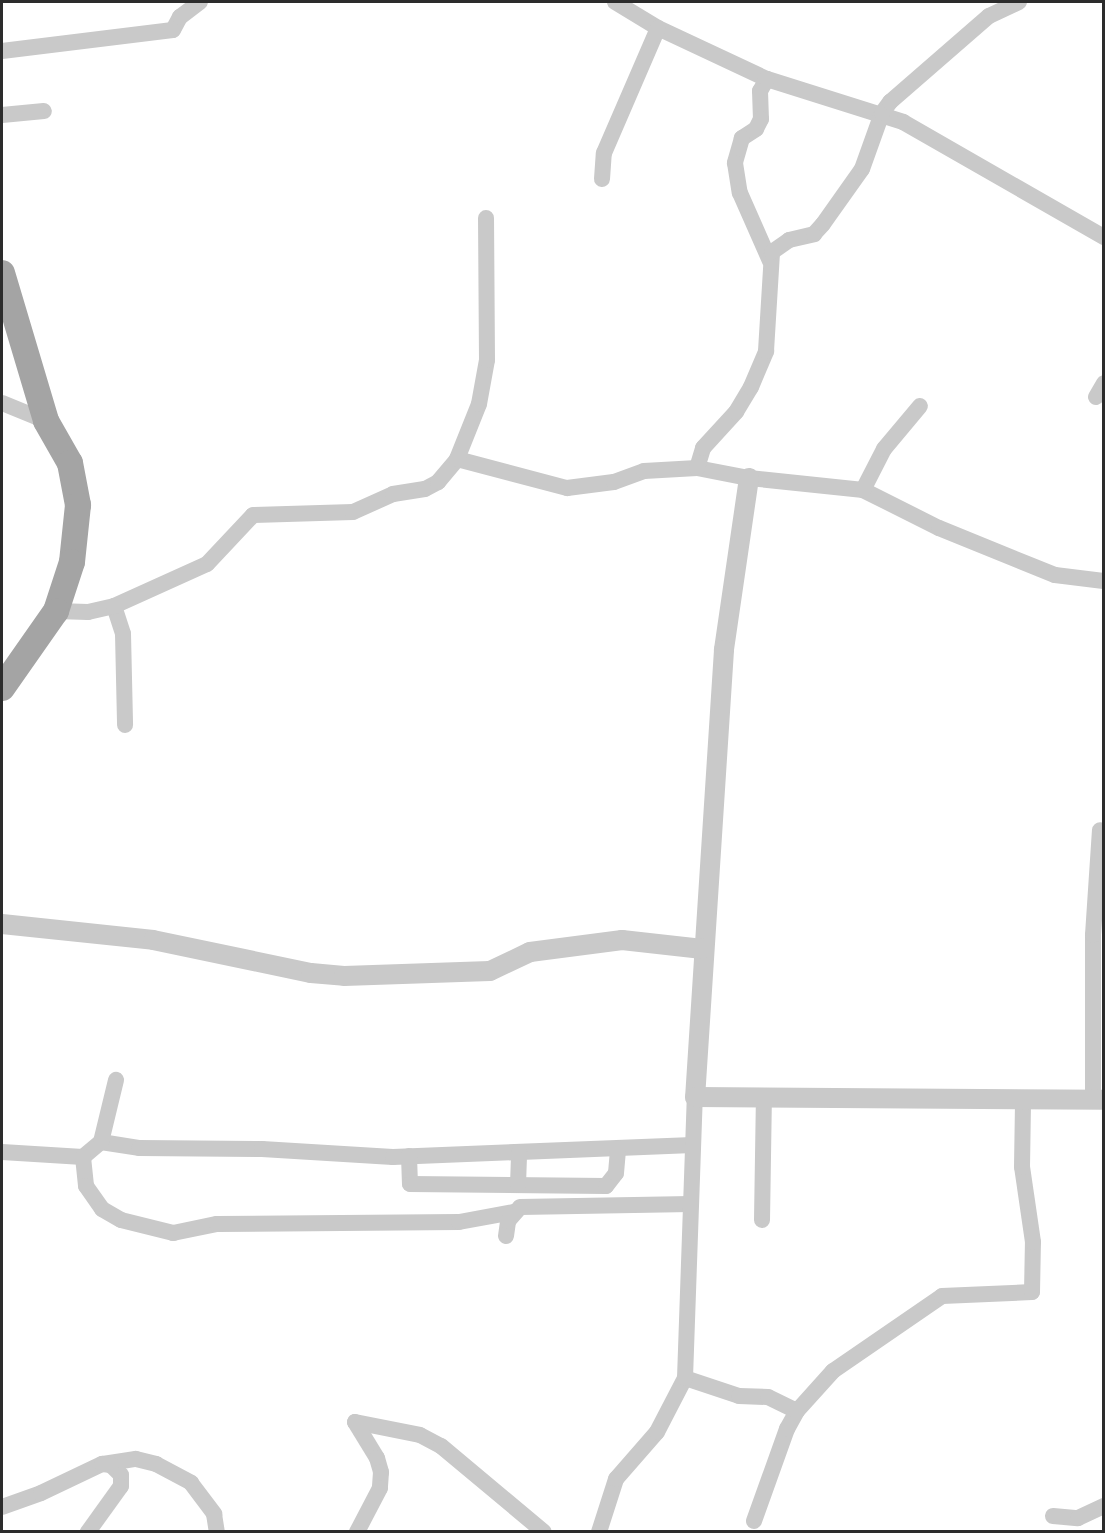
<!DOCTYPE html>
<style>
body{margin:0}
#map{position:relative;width:1105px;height:1533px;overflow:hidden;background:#fff;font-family:Montserrat,sans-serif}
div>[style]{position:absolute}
.minor>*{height:16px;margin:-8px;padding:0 8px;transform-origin:8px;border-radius:8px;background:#c9c9c9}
.tertiary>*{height:20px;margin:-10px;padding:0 10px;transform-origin:10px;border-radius:10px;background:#c9c9c9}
.primary>*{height:26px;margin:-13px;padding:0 13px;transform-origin:13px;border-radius:13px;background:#a4a4a4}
span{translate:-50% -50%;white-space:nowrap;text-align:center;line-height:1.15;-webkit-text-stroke:6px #fff;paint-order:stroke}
.frame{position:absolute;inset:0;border:3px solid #2c2c2c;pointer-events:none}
</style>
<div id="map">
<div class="minor">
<i style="left:615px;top:2px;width:50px;rotate:31.2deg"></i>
<i style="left:658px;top:28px;width:120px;rotate:25.1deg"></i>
<i style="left:767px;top:79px;width:143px;rotate:17.5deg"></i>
<i style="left:903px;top:122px;width:232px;rotate:29.8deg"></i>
<i style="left:2px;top:51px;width:172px;rotate:-7deg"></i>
<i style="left:173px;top:30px;width:15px;rotate:-62deg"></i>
<i style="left:180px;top:17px;width:25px;rotate:-37deg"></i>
<i style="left:767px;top:79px;width:14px;rotate:120deg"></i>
<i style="left:760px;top:91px;width:28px;rotate:88deg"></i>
<i style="left:761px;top:119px;width:11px;rotate:117deg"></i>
<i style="left:756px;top:129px;width:17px;rotate:147deg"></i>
<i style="left:742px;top:138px;width:26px;rotate:106deg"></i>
<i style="left:735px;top:163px;width:30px;rotate:81deg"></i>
<i style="left:740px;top:193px;width:74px;rotate:66.2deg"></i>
<i style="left:2px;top:115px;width:42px;rotate:-5.4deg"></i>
<i style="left:602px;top:179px;width:26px;rotate:-86deg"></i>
<i style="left:604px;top:153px;width:136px;rotate:-66.6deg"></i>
<i style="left:1096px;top:397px;width:16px;rotate:-60deg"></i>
<i style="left:2px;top:403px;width:48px;rotate:22.2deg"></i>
<i style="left:457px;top:459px;width:114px;rotate:14.8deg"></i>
<i style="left:567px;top:488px;width:47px;rotate:-7.3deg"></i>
<i style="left:614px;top:482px;width:32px;rotate:-20deg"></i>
<i style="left:644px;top:471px;width:53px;rotate:-3.2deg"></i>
<i style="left:697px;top:468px;width:53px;rotate:10.9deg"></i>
<i style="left:749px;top:478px;width:115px;rotate:6deg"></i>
<i style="left:863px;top:490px;width:85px;rotate:26.6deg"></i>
<i style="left:939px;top:528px;width:125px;rotate:22.1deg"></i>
<i style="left:1055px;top:575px;width:49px;rotate:7deg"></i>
<i style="left:697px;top:468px;width:21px;rotate:-73deg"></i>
<i style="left:703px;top:448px;width:49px;rotate:-47.5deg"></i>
<i style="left:736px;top:412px;width:29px;rotate:-59deg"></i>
<i style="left:751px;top:387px;width:39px;rotate:-67deg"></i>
<i style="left:766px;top:351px;width:99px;rotate:-86.5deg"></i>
<i style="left:772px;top:252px;width:21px;rotate:-35deg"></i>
<i style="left:789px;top:240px;width:26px;rotate:-13deg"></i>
<i style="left:814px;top:234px;width:13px;rotate:-48deg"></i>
<i style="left:823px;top:224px;width:67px;rotate:-54.7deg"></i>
<i style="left:862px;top:169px;width:59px;rotate:-70.3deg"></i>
<i style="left:882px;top:113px;width:14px;rotate:-54deg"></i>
<i style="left:890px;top:102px;width:131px;rotate:-41deg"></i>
<i style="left:989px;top:16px;width:33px;rotate:-25deg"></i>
<i style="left:863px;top:490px;width:46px;rotate:-62.9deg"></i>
<i style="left:884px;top:449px;width:56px;rotate:-50.1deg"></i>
<i style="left:114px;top:606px;width:29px;rotate:72deg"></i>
<i style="left:123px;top:634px;width:91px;rotate:88.7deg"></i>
<i style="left:56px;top:611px;width:32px;rotate:2deg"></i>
<i style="left:88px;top:612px;width:27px;rotate:-13deg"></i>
<i style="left:114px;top:606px;width:102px;rotate:-24.3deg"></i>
<i style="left:207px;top:564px;width:67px;rotate:-46.8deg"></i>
<i style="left:253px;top:515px;width:100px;rotate:-1.7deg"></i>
<i style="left:353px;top:512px;width:44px;rotate:-24.2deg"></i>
<i style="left:393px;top:494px;width:32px;rotate:-9deg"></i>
<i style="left:425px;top:489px;width:15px;rotate:-28deg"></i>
<i style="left:438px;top:482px;width:30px;rotate:-50deg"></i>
<i style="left:457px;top:459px;width:59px;rotate:-68.2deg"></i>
<i style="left:479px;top:404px;width:45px;rotate:-79.7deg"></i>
<i style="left:487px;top:360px;width:142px;rotate:-90.4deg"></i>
<i style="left:1093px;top:1100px;width:165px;rotate:-90deg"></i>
<i style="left:1093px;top:935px;width:105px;rotate:-86.2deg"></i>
<i style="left:101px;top:1142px;width:38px;rotate:9deg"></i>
<i style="left:139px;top:1148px;width:123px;rotate:0.5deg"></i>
<i style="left:262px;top:1149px;width:131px;rotate:3.5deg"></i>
<i style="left:393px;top:1157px;width:300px;rotate:-2.3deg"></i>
<i style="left:2px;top:1152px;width:81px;rotate:3.5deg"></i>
<i style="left:83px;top:1157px;width:23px;rotate:-40deg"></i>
<i style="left:101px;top:1142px;width:64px;rotate:-76.4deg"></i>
<i style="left:409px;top:1156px;width:28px;rotate:88deg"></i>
<i style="left:410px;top:1184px;width:196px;rotate:0.6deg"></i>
<i style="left:606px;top:1186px;width:16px;rotate:-52deg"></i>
<i style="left:616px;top:1173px;width:25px;rotate:-85deg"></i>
<i style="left:83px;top:1157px;width:29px;rotate:84deg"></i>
<i style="left:86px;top:1186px;width:28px;rotate:55deg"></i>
<i style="left:102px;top:1209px;width:22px;rotate:30deg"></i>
<i style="left:121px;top:1220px;width:54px;rotate:14deg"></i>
<i style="left:173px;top:1233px;width:45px;rotate:-11.6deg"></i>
<i style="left:217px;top:1224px;width:242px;rotate:-0.5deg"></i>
<i style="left:459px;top:1222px;width:56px;rotate:-10.3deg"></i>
<i style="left:518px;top:1185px;width:33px;rotate:-88deg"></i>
<i style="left:762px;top:1220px;width:123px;rotate:-89.1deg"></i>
<i style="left:506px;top:1236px;width:15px;rotate:-82deg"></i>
<i style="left:508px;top:1221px;width:18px;rotate:-49deg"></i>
<i style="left:520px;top:1207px;width:171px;rotate:-1deg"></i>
<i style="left:685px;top:1378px;width:57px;rotate:18.4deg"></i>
<i style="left:739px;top:1396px;width:29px;rotate:2deg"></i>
<i style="left:768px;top:1397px;width:32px;rotate:26deg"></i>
<i style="left:355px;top:1422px;width:66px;rotate:11.3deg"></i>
<i style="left:420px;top:1435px;width:24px;rotate:28deg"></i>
<i style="left:441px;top:1446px;width:134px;rotate:39.9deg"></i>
<i style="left:355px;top:1422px;width:42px;rotate:58.6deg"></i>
<i style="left:377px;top:1458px;width:15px;rotate:74deg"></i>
<i style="left:381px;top:1472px;width:16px;rotate:94deg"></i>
<i style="left:380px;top:1488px;width:50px;rotate:117.6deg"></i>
<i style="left:103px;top:1464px;width:33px;rotate:-9deg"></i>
<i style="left:136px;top:1459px;width:21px;rotate:14deg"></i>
<i style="left:156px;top:1464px;width:40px;rotate:28deg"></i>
<i style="left:191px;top:1483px;width:39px;rotate:53deg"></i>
<i style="left:214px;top:1514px;width:18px;rotate:81deg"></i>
<i style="left:2px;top:1507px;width:41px;rotate:-19.7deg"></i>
<i style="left:41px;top:1493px;width:68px;rotate:-25.4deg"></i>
<i style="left:102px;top:1464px;width:9px;rotate:6deg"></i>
<i style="left:111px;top:1465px;width:14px;rotate:45deg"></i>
<i style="left:121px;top:1475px;width:11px;rotate:90deg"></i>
<i style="left:121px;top:1486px;width:57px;rotate:125.7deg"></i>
<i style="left:1053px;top:1516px;width:25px;rotate:5deg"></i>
<i style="left:1078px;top:1518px;width:29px;rotate:-25deg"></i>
<i style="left:754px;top:1521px;width:98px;rotate:-70.3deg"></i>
<i style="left:787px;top:1429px;width:21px;rotate:-61deg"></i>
<i style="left:797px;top:1411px;width:54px;rotate:-48deg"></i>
<i style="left:833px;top:1371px;width:132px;rotate:-34.5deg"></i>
<i style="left:942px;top:1296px;width:90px;rotate:-2.5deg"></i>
<i style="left:1032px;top:1292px;width:50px;rotate:-88.9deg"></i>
<i style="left:1033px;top:1242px;width:76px;rotate:-98.3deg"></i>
<i style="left:1022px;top:1167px;width:67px;rotate:-89.1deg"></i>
<i style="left:599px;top:1532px;width:56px;rotate:-72.2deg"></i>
<i style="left:616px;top:1479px;width:62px;rotate:-48.9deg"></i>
<i style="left:657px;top:1432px;width:61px;rotate:-62.6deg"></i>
<i style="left:685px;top:1378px;width:281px;rotate:-88deg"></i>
</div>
<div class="tertiary">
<i style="left:749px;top:478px;width:174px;rotate:98.3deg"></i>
<i style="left:724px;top:650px;width:448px;rotate:93.7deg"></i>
<i style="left:695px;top:1097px;width:409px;rotate:0.4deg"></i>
<i style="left:2px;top:924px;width:152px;rotate:6deg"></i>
<i style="left:153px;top:940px;width:161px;rotate:11.8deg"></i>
<i style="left:311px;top:973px;width:33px;rotate:5deg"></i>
<i style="left:344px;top:976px;width:146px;rotate:-2deg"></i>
<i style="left:490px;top:971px;width:44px;rotate:-25.4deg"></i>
<i style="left:530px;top:952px;width:93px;rotate:-7.4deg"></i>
<i style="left:622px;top:940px;width:81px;rotate:6.4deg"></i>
</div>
<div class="primary">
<i style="left:2px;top:273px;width:154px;rotate:73.4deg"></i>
<i style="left:46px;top:421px;width:48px;rotate:60.3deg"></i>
<i style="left:70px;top:463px;width:43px;rotate:79.2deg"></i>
<i style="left:78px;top:505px;width:57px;rotate:96deg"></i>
<i style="left:72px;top:562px;width:52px;rotate:108.1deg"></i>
<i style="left:56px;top:611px;width:94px;rotate:125deg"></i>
</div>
<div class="frame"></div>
</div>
